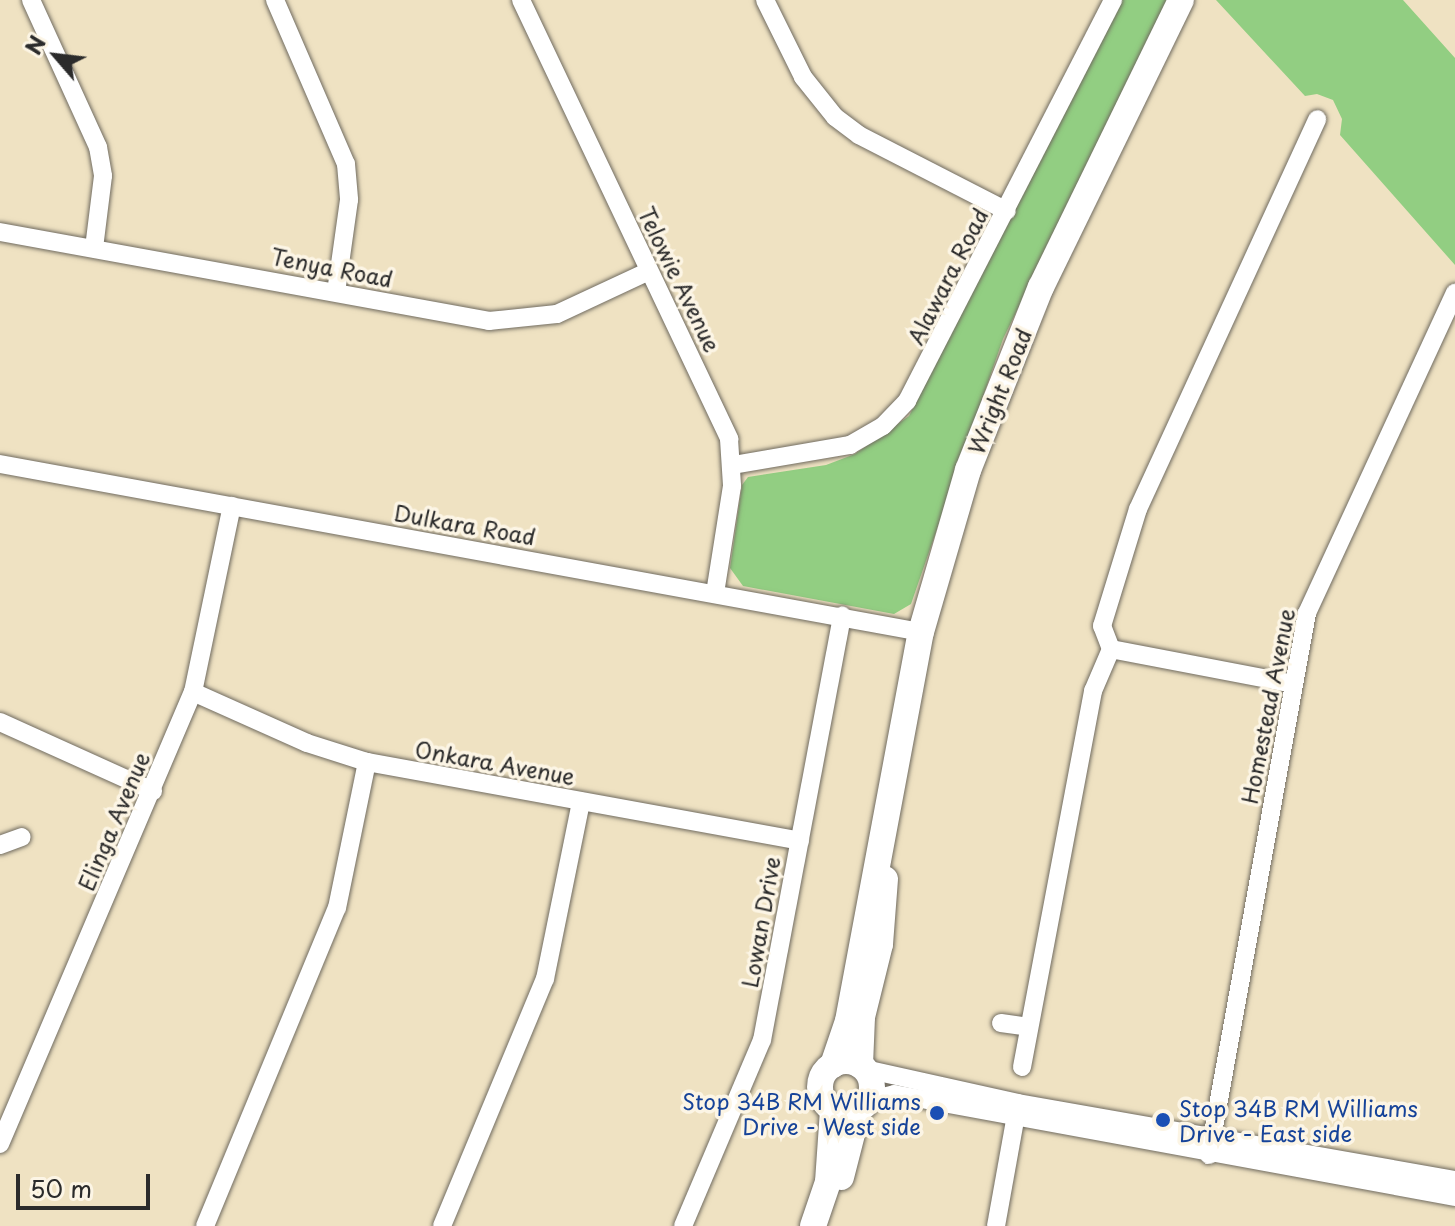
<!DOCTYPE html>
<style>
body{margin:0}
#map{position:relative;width:1455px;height:1226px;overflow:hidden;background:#efe2c2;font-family:"Playpen Sans",sans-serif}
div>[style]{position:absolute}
.green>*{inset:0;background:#92ce82}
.roads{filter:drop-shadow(0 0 2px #706b60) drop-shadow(0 0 2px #706b60)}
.street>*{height:18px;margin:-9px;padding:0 9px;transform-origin:9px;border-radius:9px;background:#fff}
.secondary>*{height:26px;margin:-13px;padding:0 13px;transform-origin:13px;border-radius:13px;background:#fff}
.secondary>.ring{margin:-13px;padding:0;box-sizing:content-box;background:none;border:26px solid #fff;border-radius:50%}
.dots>*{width:22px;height:22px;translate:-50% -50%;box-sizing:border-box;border:4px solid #fcf5e5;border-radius:50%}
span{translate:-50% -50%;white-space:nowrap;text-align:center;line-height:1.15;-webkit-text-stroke:7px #fcf5e5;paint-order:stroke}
.street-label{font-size:22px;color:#2b2b2b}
.transit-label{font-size:22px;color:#164399}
.right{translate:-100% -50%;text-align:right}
.left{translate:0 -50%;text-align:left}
.north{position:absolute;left:16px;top:16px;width:80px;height:80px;-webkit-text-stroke:6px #fcf5e5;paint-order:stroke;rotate:298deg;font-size:22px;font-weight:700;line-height:32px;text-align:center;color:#2b2b2b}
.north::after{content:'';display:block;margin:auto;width:28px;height:36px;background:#2b2b2b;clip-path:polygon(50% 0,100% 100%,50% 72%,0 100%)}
.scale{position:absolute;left:16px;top:1174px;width:134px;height:36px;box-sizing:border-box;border:4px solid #2b2b2b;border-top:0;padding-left:10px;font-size:24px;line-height:28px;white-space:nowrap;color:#2b2b2b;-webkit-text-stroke:6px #fcf5e5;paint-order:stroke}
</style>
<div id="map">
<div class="green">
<i style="clip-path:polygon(1119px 0,1169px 0,1003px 339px,911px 604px,894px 614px,743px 586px,730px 568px,742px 485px,748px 477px,826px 465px,855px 454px,909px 416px)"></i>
<i style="clip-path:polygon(1216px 0,1403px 0,1455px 58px,1455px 265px,1340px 135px,1342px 119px,1333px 100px,1317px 94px,1305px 96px)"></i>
</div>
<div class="roads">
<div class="street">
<i style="left:31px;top:0;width:162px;rotate:65.5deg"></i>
<i style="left:98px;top:147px;width:29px;rotate:80deg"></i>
<i style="left:103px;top:176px;width:73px;rotate:97.1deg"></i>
<i style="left:275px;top:0;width:179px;rotate:66.6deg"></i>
<i style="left:346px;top:164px;width:36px;rotate:85deg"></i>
<i style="left:349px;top:200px;width:93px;rotate:98deg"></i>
<i style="left:521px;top:0;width:486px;rotate:64.6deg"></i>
<i style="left:729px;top:439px;width:47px;rotate:86.3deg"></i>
<i style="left:732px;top:486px;width:108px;rotate:99deg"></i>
<i style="left:765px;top:0;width:86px;rotate:63.7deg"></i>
<i style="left:803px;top:77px;width:51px;rotate:51.3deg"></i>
<i style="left:835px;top:117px;width:30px;rotate:37deg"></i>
<i style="left:859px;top:135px;width:166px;rotate:27.2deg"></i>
<i style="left:0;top:232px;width:497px;rotate:10.3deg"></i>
<i style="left:489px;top:321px;width:68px;rotate:-5.9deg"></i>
<i style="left:557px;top:314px;width:99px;rotate:-25deg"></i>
<i style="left:0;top:464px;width:936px;rotate:10.34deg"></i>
<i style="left:733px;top:465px;width:119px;rotate:-9.7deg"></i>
<i style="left:850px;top:445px;width:38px;rotate:-30deg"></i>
<i style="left:883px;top:426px;width:35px;rotate:-46deg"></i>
<i style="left:907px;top:401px;width:451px;rotate:-62.8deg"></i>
<i style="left:1111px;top:649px;width:186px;rotate:10.8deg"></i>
<i style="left:193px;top:692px;width:125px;rotate:24.1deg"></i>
<i style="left:307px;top:743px;width:63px;rotate:17.6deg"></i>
<i style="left:367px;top:762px;width:440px;rotate:10.3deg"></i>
<i style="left:0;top:722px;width:168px;rotate:24.3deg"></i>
<i style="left:0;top:845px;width:23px;rotate:-20deg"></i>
<i style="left:1001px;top:1023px;width:28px;rotate:8deg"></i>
<i style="left:1022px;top:1067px;width:383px;rotate:-79.3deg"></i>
<i style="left:1093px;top:691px;width:46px;rotate:-66.8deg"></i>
<i style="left:1111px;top:649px;width:25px;rotate:-111deg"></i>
<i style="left:1102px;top:626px;width:122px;rotate:-72.9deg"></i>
<i style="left:1138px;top:509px;width:429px;rotate:-65.3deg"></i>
<i style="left:865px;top:1069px;width:157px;rotate:12.5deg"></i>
<i style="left:1018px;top:1103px;width:444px;rotate:10deg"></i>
<i style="left:869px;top:1100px;width:26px;rotate:-13deg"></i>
<i style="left:894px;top:1094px;width:570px;rotate:10.4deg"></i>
<i style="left:0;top:1144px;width:491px;rotate:-66.9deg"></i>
<i style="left:193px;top:692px;width:190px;rotate:-78.2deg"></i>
<i style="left:1209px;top:1155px;width:551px;rotate:-79.75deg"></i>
<i style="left:1307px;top:613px;width:353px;rotate:-65.2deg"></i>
<i style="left:205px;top:1226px;width:344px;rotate:-67.5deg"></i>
<i style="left:337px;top:908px;width:149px;rotate:-78.4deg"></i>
<i style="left:442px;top:1226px;width:268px;rotate:-67.4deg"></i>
<i style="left:545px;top:979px;width:181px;rotate:-78.5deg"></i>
<i style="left:683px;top:1226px;width:202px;rotate:-67deg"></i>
<i style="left:762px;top:1040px;width:432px;rotate:-79.3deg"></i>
<i style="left:996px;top:1226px;width:119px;rotate:-79.8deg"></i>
</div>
<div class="secondary">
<i class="ring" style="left:820px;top:1061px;width:26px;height:26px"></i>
<i style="left:833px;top:1065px;width:46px;rotate:-71.2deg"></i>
<i style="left:848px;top:1021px;width:396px;rotate:-79.4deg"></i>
<i style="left:921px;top:632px;width:169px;rotate:-73.8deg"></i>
<i style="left:968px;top:470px;width:197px;rotate:-68.3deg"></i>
<i style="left:1041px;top:287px;width:319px;rotate:-64deg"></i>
<i style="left:860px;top:1065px;width:48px;rotate:-87.6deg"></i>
<i style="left:862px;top:1017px;width:75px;rotate:-76.1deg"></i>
<i style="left:880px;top:944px;width:65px;rotate:-85.6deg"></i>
<i style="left:841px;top:1177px;width:68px;rotate:-75.6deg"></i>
<i style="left:813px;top:1226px;width:46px;rotate:-71.2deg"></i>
<i style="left:828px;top:1182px;width:72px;rotate:-86deg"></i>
</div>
</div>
<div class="dots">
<i style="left:937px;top:1113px;background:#1a4fb4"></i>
<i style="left:1163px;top:1120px;background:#1a4fb4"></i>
</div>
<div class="street-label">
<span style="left:332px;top:267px;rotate:11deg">Tenya Road</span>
<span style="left:947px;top:276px;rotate:-63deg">Alawara Road</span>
<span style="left:680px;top:279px;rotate:64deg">Telowie Avenue</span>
<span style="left:999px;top:391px;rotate:-68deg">Wright Road</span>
<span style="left:465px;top:524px;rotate:10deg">Dulkara Road</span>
<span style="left:1267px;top:706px;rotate:-79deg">Homestead Avenue</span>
<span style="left:495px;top:762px;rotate:10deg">Onkara Avenue</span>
<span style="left:113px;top:821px;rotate:-67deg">Elinga Avenue</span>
<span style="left:760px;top:922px;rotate:-80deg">Lowan Drive</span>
</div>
<div class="transit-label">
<span class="right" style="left:921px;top:1113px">Stop 34B RM Williams<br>Drive - West side</span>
<span class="left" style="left:1179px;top:1120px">Stop 34B RM Williams<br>Drive - East side</span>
</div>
<div class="north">N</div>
<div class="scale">50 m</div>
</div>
